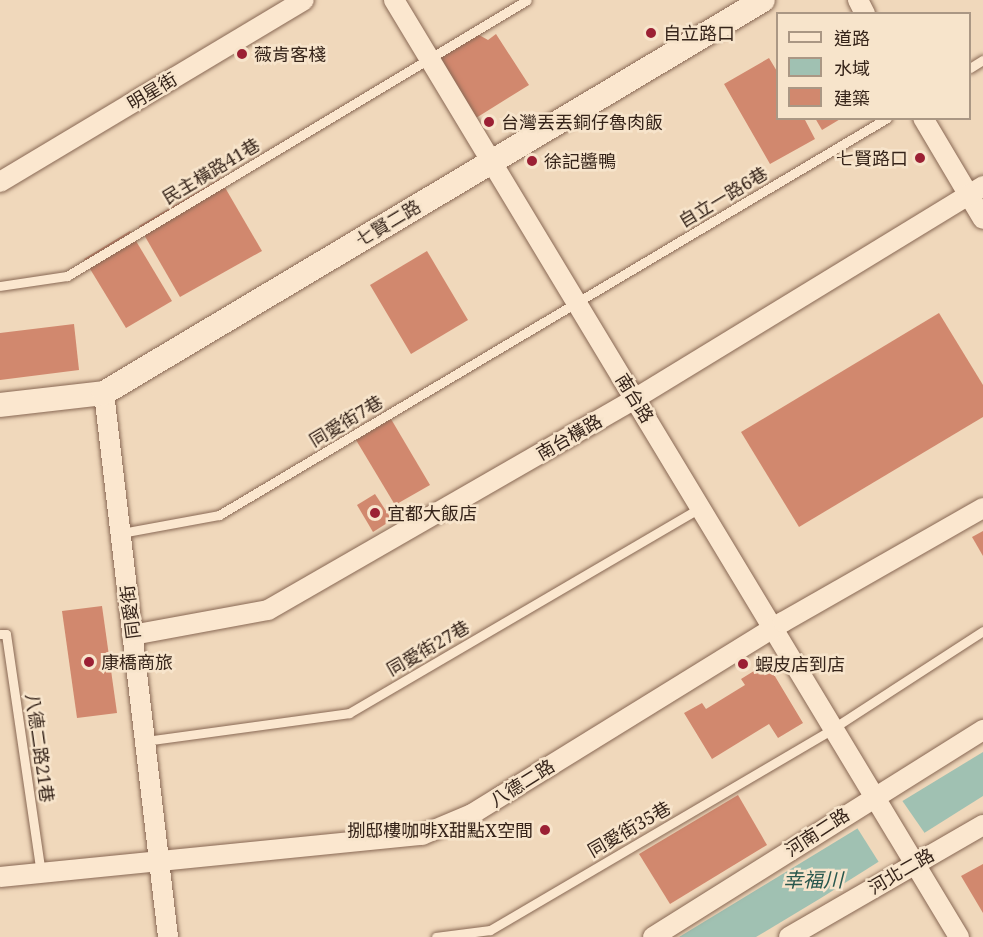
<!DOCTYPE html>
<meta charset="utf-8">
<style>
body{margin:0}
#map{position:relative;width:983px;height:937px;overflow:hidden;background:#f0d8bb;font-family:"Noto Serif","Noto Sans TC",serif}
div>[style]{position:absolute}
.water>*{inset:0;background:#a0c1b2}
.pier>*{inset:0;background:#f0d8bb}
.building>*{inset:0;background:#d1886e}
.roads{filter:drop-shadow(0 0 2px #886854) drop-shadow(0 0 2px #886854)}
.service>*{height:9px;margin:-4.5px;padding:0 4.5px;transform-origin:4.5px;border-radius:4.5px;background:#fbe7cf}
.minor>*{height:20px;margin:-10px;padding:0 10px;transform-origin:10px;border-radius:10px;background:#fbe7cf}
.tertiary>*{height:24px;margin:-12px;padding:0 12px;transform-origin:12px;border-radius:12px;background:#fbe7cf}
.dots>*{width:16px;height:16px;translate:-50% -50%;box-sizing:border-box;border:3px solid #f7e4cb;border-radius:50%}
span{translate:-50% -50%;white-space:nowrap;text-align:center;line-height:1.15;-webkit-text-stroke:5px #f7e4cb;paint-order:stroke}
.poi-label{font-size:18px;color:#36241a}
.left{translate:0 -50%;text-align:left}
.right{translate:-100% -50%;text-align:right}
.street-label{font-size:18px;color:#36241a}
.water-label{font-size:20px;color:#28574d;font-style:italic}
.legend{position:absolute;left:776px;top:12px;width:195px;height:108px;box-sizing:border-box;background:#f7e4cb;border:2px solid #aa9784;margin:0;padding:8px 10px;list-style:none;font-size:18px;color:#36241a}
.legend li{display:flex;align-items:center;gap:12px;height:30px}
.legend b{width:30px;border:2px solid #aa9784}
</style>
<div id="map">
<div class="water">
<i style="clip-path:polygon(983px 752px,983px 796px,821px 898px,756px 937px,679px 937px)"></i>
</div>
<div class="pier">
<i style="clip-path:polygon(901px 799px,926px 835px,880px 864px,856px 826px)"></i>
</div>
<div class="building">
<i style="clip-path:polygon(472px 31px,488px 40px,496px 34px,529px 85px,476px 118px,436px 54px)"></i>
<i style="clip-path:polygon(769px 58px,778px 73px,778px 118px,804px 118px,815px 139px,770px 164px,724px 84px)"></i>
<i style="clip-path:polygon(815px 118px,842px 118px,822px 130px)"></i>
<i style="clip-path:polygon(220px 179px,262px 251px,180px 297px,139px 226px)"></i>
<i style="clip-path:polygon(130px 231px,172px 301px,126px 328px,84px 259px)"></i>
<i style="clip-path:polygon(427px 251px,468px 320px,411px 354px,370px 285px)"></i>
<i style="clip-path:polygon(939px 313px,983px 385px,983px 417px,799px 527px,741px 432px)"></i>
<i style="clip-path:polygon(74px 324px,79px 370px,0 380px,0 333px)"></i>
<i style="clip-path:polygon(391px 419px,430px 485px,395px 505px,356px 440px)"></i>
<i style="clip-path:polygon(375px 494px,392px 520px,373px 532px,357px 505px)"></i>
<i style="clip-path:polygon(983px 531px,983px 556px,972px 537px)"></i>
<i style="clip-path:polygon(102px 606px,117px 713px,77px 718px,62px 611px)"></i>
<i style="clip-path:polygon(767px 663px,803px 723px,778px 738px,769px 724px,712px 759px,684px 713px,702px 703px,706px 709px,745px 685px,741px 679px)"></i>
<i style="clip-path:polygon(738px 795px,767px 845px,670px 904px,639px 854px)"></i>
<i style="clip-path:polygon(983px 864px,983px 913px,961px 876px)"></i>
</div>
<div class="roads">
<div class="service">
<i style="left:970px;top:68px;width:15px;rotate:-32deg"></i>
<i style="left:0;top:286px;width:68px;rotate:-8.5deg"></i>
<i style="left:67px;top:276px;width:536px;rotate:-30.96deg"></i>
<i style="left:121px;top:533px;width:100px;rotate:-10.4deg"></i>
<i style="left:219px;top:515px;width:777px;rotate:-30.72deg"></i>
<i style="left:0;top:634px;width:6px"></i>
<i style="left:6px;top:634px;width:242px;rotate:81.7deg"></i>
<i style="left:145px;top:741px;width:206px;rotate:-7.8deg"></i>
<i style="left:349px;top:713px;width:406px;rotate:-30.3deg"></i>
<i style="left:436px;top:937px;width:54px;rotate:-7.4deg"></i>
<i style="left:490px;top:930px;width:397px;rotate:-30.4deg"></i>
<i style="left:832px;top:729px;width:180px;rotate:-33deg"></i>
</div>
<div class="minor">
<i style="left:394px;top:0;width:1094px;rotate:58.91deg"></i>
<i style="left:858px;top:0;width:16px;rotate:63deg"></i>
<i style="left:923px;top:118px;width:117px;rotate:59.3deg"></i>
<i style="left:0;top:182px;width:354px;rotate:-30.9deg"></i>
<i style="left:104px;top:393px;width:548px;rotate:83.29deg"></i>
<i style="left:132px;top:635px;width:138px;rotate:-10.4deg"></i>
<i style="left:268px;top:610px;width:425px;rotate:-29.9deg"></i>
<i style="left:636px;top:398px;width:407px;rotate:-31.4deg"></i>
<i style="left:0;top:877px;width:424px;rotate:-5.7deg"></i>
<i style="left:422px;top:835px;width:54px;rotate:-22.8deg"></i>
<i style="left:472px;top:814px;width:365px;rotate:-31.7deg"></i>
<i style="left:783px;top:622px;width:230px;rotate:-29.7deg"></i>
<i style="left:653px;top:937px;width:390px;rotate:-32.1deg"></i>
<i style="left:789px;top:937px;width:224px;rotate:-30deg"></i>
</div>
<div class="tertiary">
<i style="left:0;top:405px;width:105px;rotate:-6.6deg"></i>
<i style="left:104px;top:393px;width:767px;rotate:-30.81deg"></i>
</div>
</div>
<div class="dots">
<i style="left:651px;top:33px;background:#9b2034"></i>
<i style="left:242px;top:54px;background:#9b2034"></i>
<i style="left:489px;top:122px;background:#9b2034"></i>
<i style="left:920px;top:158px;background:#9b2034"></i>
<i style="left:532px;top:161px;background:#9b2034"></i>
<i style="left:375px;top:513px;background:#9b2034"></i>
<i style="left:89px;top:662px;background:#9b2034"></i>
<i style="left:743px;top:664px;background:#9b2034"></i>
<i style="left:545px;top:830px;background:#9b2034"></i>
</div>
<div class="poi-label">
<span class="left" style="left:663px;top:33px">自立路口</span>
<span class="left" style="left:254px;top:54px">薇肯客棧</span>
<span class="left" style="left:501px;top:122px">台灣丟丟銅仔魯肉飯</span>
<span class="right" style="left:908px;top:158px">七賢路口</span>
<span class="left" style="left:544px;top:161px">徐記醬鴨</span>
<span class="left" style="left:387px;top:513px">宜都大飯店</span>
<span class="left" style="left:101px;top:662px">康橋商旅</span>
<span class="left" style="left:755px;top:664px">蝦皮店到店</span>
<span class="right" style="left:533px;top:830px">捌邸樓咖啡X甜點X空間</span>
</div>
<div class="street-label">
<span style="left:152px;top:91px;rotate:-31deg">明星街</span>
<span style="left:211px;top:171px;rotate:-31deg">民主橫路41巷</span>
<span style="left:723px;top:197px;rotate:-31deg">自立一路6巷</span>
<span style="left:388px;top:223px;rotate:-31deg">七賢二路</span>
<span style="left:635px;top:398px;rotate:58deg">南台路</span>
<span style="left:346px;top:421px;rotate:-31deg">同愛街7巷</span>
<span style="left:569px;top:437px;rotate:-30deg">南台橫路</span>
<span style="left:130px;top:612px;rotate:-97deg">同愛街</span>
<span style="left:428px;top:648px;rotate:-30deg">同愛街27巷</span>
<span style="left:40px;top:748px;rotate:82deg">八德二路21巷</span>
<span style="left:522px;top:783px;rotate:-32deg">八德二路</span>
<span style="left:629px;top:829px;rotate:-30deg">同愛街35巷</span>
<span style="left:817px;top:832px;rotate:-33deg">河南二路</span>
<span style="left:901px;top:871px;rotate:-30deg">河北二路</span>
</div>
<div class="water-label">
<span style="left:813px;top:879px">幸福川</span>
</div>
<ul class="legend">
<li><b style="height:8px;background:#fbe7cf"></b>道路</li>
<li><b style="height:16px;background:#a0c1b2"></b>水域</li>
<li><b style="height:16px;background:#d1886e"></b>建築</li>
</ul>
</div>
